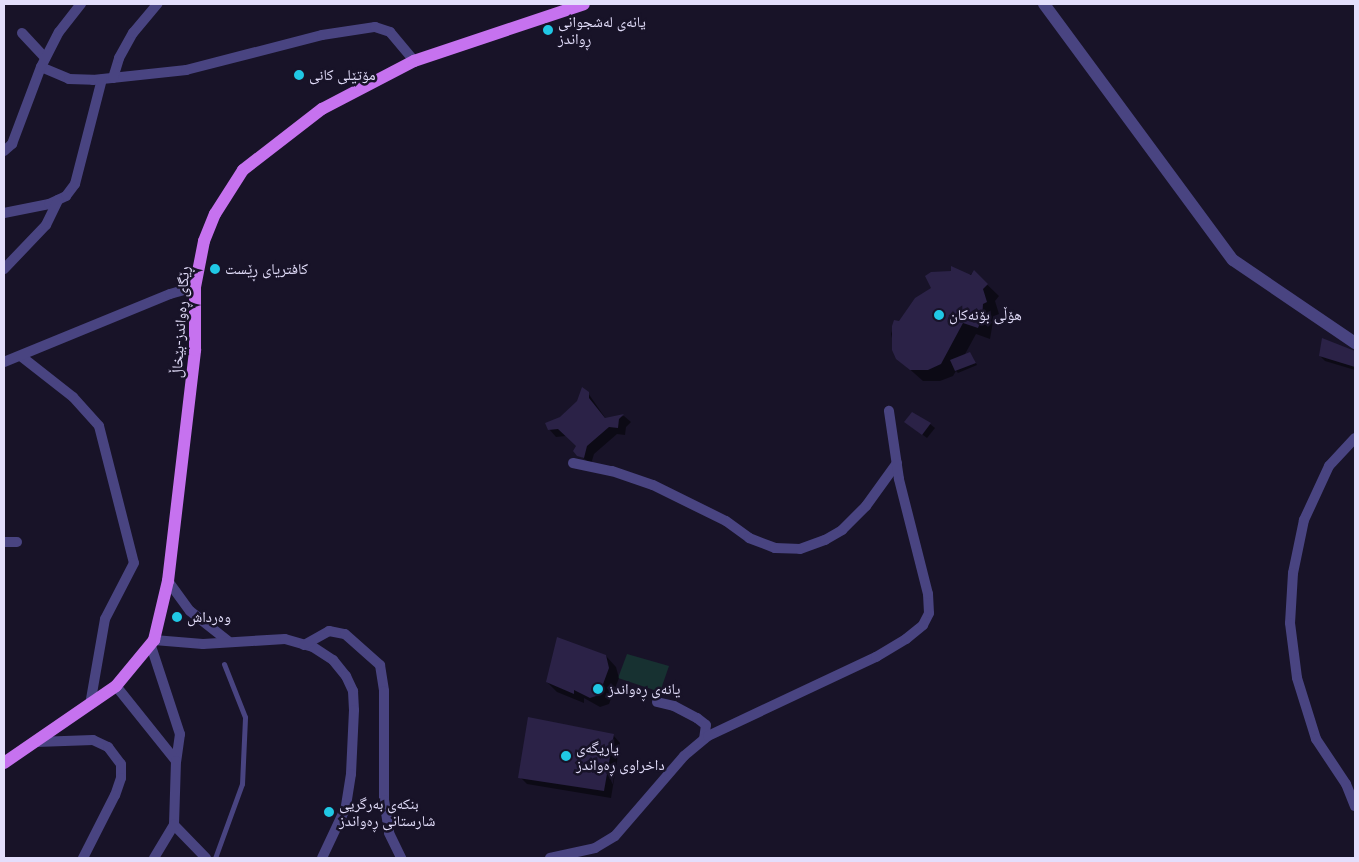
<!DOCTYPE html>
<meta charset="utf-8">
<style>
body{margin:0}
#map{position:relative;width:1359px;height:862px;overflow:hidden;background:#181328;font-family:Lato,"Noto Naskh Arabic",sans-serif}
div>[style]{position:absolute}
.green>*{inset:0;background:#173131}
.shadow>*{inset:0;background:#0007}
.building>*{inset:0;background:#2b2247}
.service>*{height:5px;margin:-2.5px;padding:0 2.5px;transform-origin:2.5px;border-radius:2.5px;background:#494481}
.minor>*{height:10px;margin:-5px;padding:0 5px;transform-origin:5px;border-radius:5px;background:#494481}
.tertiary>*{height:12px;margin:-6px;padding:0 6px;transform-origin:6px;border-radius:6px;background:#494481}
.primary>*{height:12px;margin:-6px;padding:0 6px;transform-origin:6px;border-radius:6px;background:#c672ef}
.dots>*{width:14px;height:14px;translate:-50% -50%;box-sizing:border-box;border:2px solid #181328;border-radius:50%}
span{translate:-50% -50%;white-space:nowrap;text-align:center;line-height:1.15;-webkit-text-stroke:5px #181328;paint-order:stroke}
.poi-label{font-size:15px;color:#e3defb}
.left{translate:0 -50%;text-align:left}
.street-label{font-size:15px;color:#e3defb}
.frame{position:absolute;inset:0;border:5px solid #e3defb;pointer-events:none}
</style>
<div id="map">
<div class="green">
<i style="clip-path:polygon(627px 654px,669px 666px,660px 692px,618px 678px)"></i>
</div>
<div class="shadow">
<i style="clip-path:polygon(974px 272px,999px 296px,995px 301px,999px 314px,994px 316px,990px 339px,976px 334px,964px 356px,972px 356px,977px 365px,958px 373px,956px 371px,953px 376px,940px 381px,923px 381px,897px 358px,891px 334px,895px 322px,900px 322px)"></i>
<i style="clip-path:polygon(1323px 340px,1355px 353px,1355px 370px,1325px 361px,1320px 356px)"></i>
<i style="clip-path:polygon(588px 393px,606px 419px,624px 416px,631px 422px,626px 427px,625px 435px,617px 434px,594px 454px,591px 464px,574px 451px,577px 446px,566px 436px,556px 437px,549px 429px)"></i>
<i style="clip-path:polygon(930px 424px,935px 428px,927px 438px,911px 426px)"></i>
<i style="clip-path:polygon(606px 656px,616px 667px,619px 678px,609px 704px,600px 707px,584px 698px,584px 703px,557px 692px,547px 682px)"></i>
<i style="clip-path:polygon(613px 735px,620px 743px,611px 798px,527px 784px,520px 777px)"></i>
</div>
<div class="building">
<i style="clip-path:polygon(951px 266px,971px 275px,974px 270px,988px 284px,983px 289px,987px 302px,983px 304px,982px 318px,978px 328px,963px 323px,941px 364px,928px 370px,910px 370px,896px 359px,892px 350px,892px 326px,894px 320px,899px 321px,915px 298px,931px 288px,925px 276px,931px 272px,951px 271px)"></i>
<i style="clip-path:polygon(1322px 338px,1355px 351px,1355px 367px,1319px 356px)"></i>
<i style="clip-path:polygon(970px 352px,976px 363px,955px 371px,950px 360px)"></i>
<i style="clip-path:polygon(582px 387px,589px 392px,589px 398px,605px 418px,624px 414px,619px 419px,618px 428px,609px 427px,587px 446px,584px 458px,577px 456px,573px 451px,576px 446px,558px 429px,548px 430px,545px 423px,560px 417px,577px 401px)"></i>
<i style="clip-path:polygon(912px 412px,931px 423px,922px 435px,904px 422px)"></i>
<i style="clip-path:polygon(557px 637px,606px 655px,609px 668px,599px 695px,590px 698px,574px 690px,574px 694px,546px 682px)"></i>
<i style="clip-path:polygon(528px 717px,614px 734px,604px 791px,518px 778px)"></i>
</div>
<div class="service">
<i style="left:215px;top:858px;width:79px;rotate:-70deg"></i>
<i style="left:242px;top:784px;width:67px;rotate:-87.4deg"></i>
<i style="left:245px;top:717px;width:57px;rotate:-111.6deg"></i>
</div>
<div class="minor">
<i style="left:22px;top:33px;width:34px;rotate:47deg"></i>
<i style="left:41px;top:67px;width:30px;rotate:23deg"></i>
<i style="left:69px;top:79px;width:24px;rotate:2deg"></i>
<i style="left:93px;top:80px;width:94px;rotate:-6.1deg"></i>
<i style="left:186px;top:70px;width:140px;rotate:-14.4deg"></i>
<i style="left:322px;top:35px;width:54px;rotate:-8.6deg"></i>
<i style="left:375px;top:27px;width:16px;rotate:18deg"></i>
<i style="left:390px;top:32px;width:38px;rotate:50deg"></i>
<i style="left:113px;top:78px;width:21px;rotate:-73deg"></i>
<i style="left:119px;top:58px;width:29px;rotate:-61deg"></i>
<i style="left:133px;top:33px;width:38px;rotate:-50deg"></i>
<i style="left:4px;top:151px;width:11px;rotate:-41deg"></i>
<i style="left:12px;top:144px;width:82px;rotate:-69.4deg"></i>
<i style="left:41px;top:67px;width:39px;rotate:-63deg"></i>
<i style="left:59px;top:32px;width:36px;rotate:-52deg"></i>
<i style="left:4px;top:213px;width:46px;rotate:-11.3deg"></i>
<i style="left:49px;top:204px;width:19px;rotate:-25deg"></i>
<i style="left:66px;top:196px;width:15px;rotate:-53deg"></i>
<i style="left:75px;top:184px;width:108px;rotate:-75.6deg"></i>
<i style="left:4px;top:269px;width:61px;rotate:-46.3deg"></i>
<i style="left:46px;top:225px;width:28px;rotate:-64deg"></i>
<i style="left:22px;top:357px;width:65px;rotate:38.1deg"></i>
<i style="left:73px;top:397px;width:39px;rotate:48deg"></i>
<i style="left:99px;top:426px;width:141px;rotate:75.7deg"></i>
<i style="left:134px;top:563px;width:63px;rotate:117.4deg"></i>
<i style="left:105px;top:619px;width:87px;rotate:99.9deg"></i>
<i style="left:4px;top:362px;width:179px;rotate:-22.3deg"></i>
<i style="left:170px;top:294px;width:26px;rotate:-16deg"></i>
<i style="left:1355px;top:438px;width:38px;rotate:133deg"></i>
<i style="left:1329px;top:466px;width:60px;rotate:114.8deg"></i>
<i style="left:1304px;top:520px;width:54px;rotate:101.7deg"></i>
<i style="left:1293px;top:573px;width:50px;rotate:93.4deg"></i>
<i style="left:1290px;top:623px;width:55px;rotate:82.7deg"></i>
<i style="left:1297px;top:678px;width:64px;rotate:72.7deg"></i>
<i style="left:1316px;top:739px;width:54px;rotate:56.3deg"></i>
<i style="left:1346px;top:784px;width:24px;rotate:68deg"></i>
<i style="left:573px;top:463px;width:40px;rotate:12deg"></i>
<i style="left:612px;top:471px;width:43px;rotate:18.9deg"></i>
<i style="left:653px;top:485px;width:81px;rotate:26.3deg"></i>
<i style="left:726px;top:521px;width:29px;rotate:36deg"></i>
<i style="left:749px;top:538px;width:28px;rotate:21deg"></i>
<i style="left:775px;top:548px;width:25px;rotate:2deg"></i>
<i style="left:800px;top:549px;width:27px;rotate:-20deg"></i>
<i style="left:825px;top:540px;width:20px;rotate:-30deg"></i>
<i style="left:842px;top:530px;width:34px;rotate:-45deg"></i>
<i style="left:866px;top:506px;width:53px;rotate:-54.2deg"></i>
<i style="left:4px;top:542px;width:13px"></i>
<i style="left:168px;top:581px;width:37px;rotate:54deg"></i>
<i style="left:190px;top:611px;width:48px;rotate:38.3deg"></i>
<i style="left:154px;top:640px;width:49px;rotate:4.7deg"></i>
<i style="left:203px;top:644px;width:82px;rotate:-3.5deg"></i>
<i style="left:285px;top:639px;width:29px;rotate:16deg"></i>
<i style="left:313px;top:647px;width:24px;rotate:33deg"></i>
<i style="left:333px;top:660px;width:21px;rotate:51deg"></i>
<i style="left:346px;top:676px;width:17px;rotate:65deg"></i>
<i style="left:353px;top:691px;width:19px;rotate:87deg"></i>
<i style="left:354px;top:710px;width:64px;rotate:92.7deg"></i>
<i style="left:351px;top:774px;width:33px;rotate:99deg"></i>
<i style="left:346px;top:807px;width:56px;rotate:115.2deg"></i>
<i style="left:304px;top:645px;width:29px;rotate:-29deg"></i>
<i style="left:329px;top:631px;width:16px;rotate:11deg"></i>
<i style="left:345px;top:634px;width:47px;rotate:41.5deg"></i>
<i style="left:380px;top:665px;width:26px;rotate:81deg"></i>
<i style="left:384px;top:691px;width:109px;rotate:90deg"></i>
<i style="left:384px;top:800px;width:33px;rotate:81deg"></i>
<i style="left:389px;top:833px;width:28px;rotate:64deg"></i>
<i style="left:151px;top:646px;width:93px;rotate:71.8deg"></i>
<i style="left:180px;top:734px;width:27px;rotate:98deg"></i>
<i style="left:116px;top:686px;width:96px;rotate:51.3deg"></i>
<i style="left:176px;top:761px;width:64px;rotate:91.8deg"></i>
<i style="left:174px;top:825px;width:46px;rotate:45.9deg"></i>
<i style="left:657px;top:702px;width:17px;rotate:13deg"></i>
<i style="left:674px;top:706px;width:26px;rotate:28deg"></i>
<i style="left:697px;top:718px;width:11px;rotate:38deg"></i>
<i style="left:706px;top:725px;width:14px;rotate:98deg"></i>
<i style="left:36px;top:742px;width:57px;rotate:-2deg"></i>
<i style="left:93px;top:740px;width:17px;rotate:25deg"></i>
<i style="left:108px;top:747px;width:21px;rotate:53deg"></i>
<i style="left:121px;top:764px;width:14px;rotate:90deg"></i>
<i style="left:121px;top:778px;width:18px;rotate:109deg"></i>
<i style="left:115px;top:795px;width:71px;rotate:116.9deg"></i>
<i style="left:154px;top:858px;width:39px;rotate:-59deg"></i>
<i style="left:550px;top:858px;width:46px;rotate:-12.5deg"></i>
<i style="left:595px;top:848px;width:23px;rotate:-31deg"></i>
<i style="left:615px;top:836px;width:106px;rotate:-49.2deg"></i>
<i style="left:684px;top:756px;width:31px;rotate:-40deg"></i>
<i style="left:708px;top:736px;width:186px;rotate:-25.2deg"></i>
<i style="left:876px;top:657px;width:35px;rotate:-31deg"></i>
<i style="left:906px;top:639px;width:22px;rotate:-39deg"></i>
<i style="left:923px;top:625px;width:13px;rotate:-63deg"></i>
<i style="left:929px;top:613px;width:19px;rotate:-93deg"></i>
<i style="left:928px;top:594px;width:119px;rotate:-104.2deg"></i>
<i style="left:899px;top:479px;width:69px;rotate:-98.4deg"></i>
</div>
<div class="tertiary">
<i style="left:1044px;top:4px;width:318px;rotate:53.6deg"></i>
<i style="left:1233px;top:260px;width:148px;rotate:34.2deg"></i>
</div>
<div class="primary">
<i style="left:4px;top:763px;width:136px;rotate:-34.5deg"></i>
<i style="left:116px;top:686px;width:60px;rotate:-50.4deg"></i>
<i style="left:154px;top:640px;width:61px;rotate:-76.7deg"></i>
<i style="left:168px;top:581px;width:233px;rotate:-83.3deg"></i>
<i style="left:195px;top:350px;width:63px;rotate:-90deg"></i>
<i style="left:195px;top:287px;width:47px;rotate:-78.9deg"></i>
<i style="left:204px;top:241px;width:29px;rotate:-68deg"></i>
<i style="left:215px;top:214px;width:52px;rotate:-57.5deg"></i>
<i style="left:243px;top:170px;width:100px;rotate:-37.7deg"></i>
<i style="left:322px;top:109px;width:104px;rotate:-27.6deg"></i>
<i style="left:414px;top:61px;width:179px;rotate:-18.5deg"></i>
</div>
<div class="dots">
<i style="left:548px;top:30px;background:#20c8e5"></i>
<i style="left:299px;top:75px;background:#20c8e5"></i>
<i style="left:215px;top:269px;background:#20c8e5"></i>
<i style="left:939px;top:315px;background:#20c8e5"></i>
<i style="left:177px;top:617px;background:#20c8e5"></i>
<i style="left:598px;top:689px;background:#20c8e5"></i>
<i style="left:566px;top:756px;background:#20c8e5"></i>
<i style="left:329px;top:812px;background:#20c8e5"></i>
</div>
<div class="poi-label">
<span class="left" style="left:558px;top:30px">یانەی لەشجوانی<br>ڕواندز</span>
<span class="left" style="left:309px;top:75px">مۆتێلی کانی</span>
<span class="left" style="left:225px;top:269px">کافتریای ڕێست</span>
<span class="left" style="left:949px;top:315px">هۆڵی بۆنەکان</span>
<span class="left" style="left:187px;top:617px">وەرداش</span>
<span class="left" style="left:608px;top:689px">یانەی ڕەواندز</span>
<span class="left" style="left:576px;top:756px">یاریگەی<br>داخراوی ڕەواندز</span>
<span class="left" style="left:339px;top:812px">بنکەی بەرگریی<br>شارستانی ڕەواندز</span>
</div>
<div class="street-label">
<span style="left:180px;top:322px;rotate:-86deg">ڕێگای ڕەواندز-بێخاڵ</span>
</div>
<div class="frame"></div>
</div>
